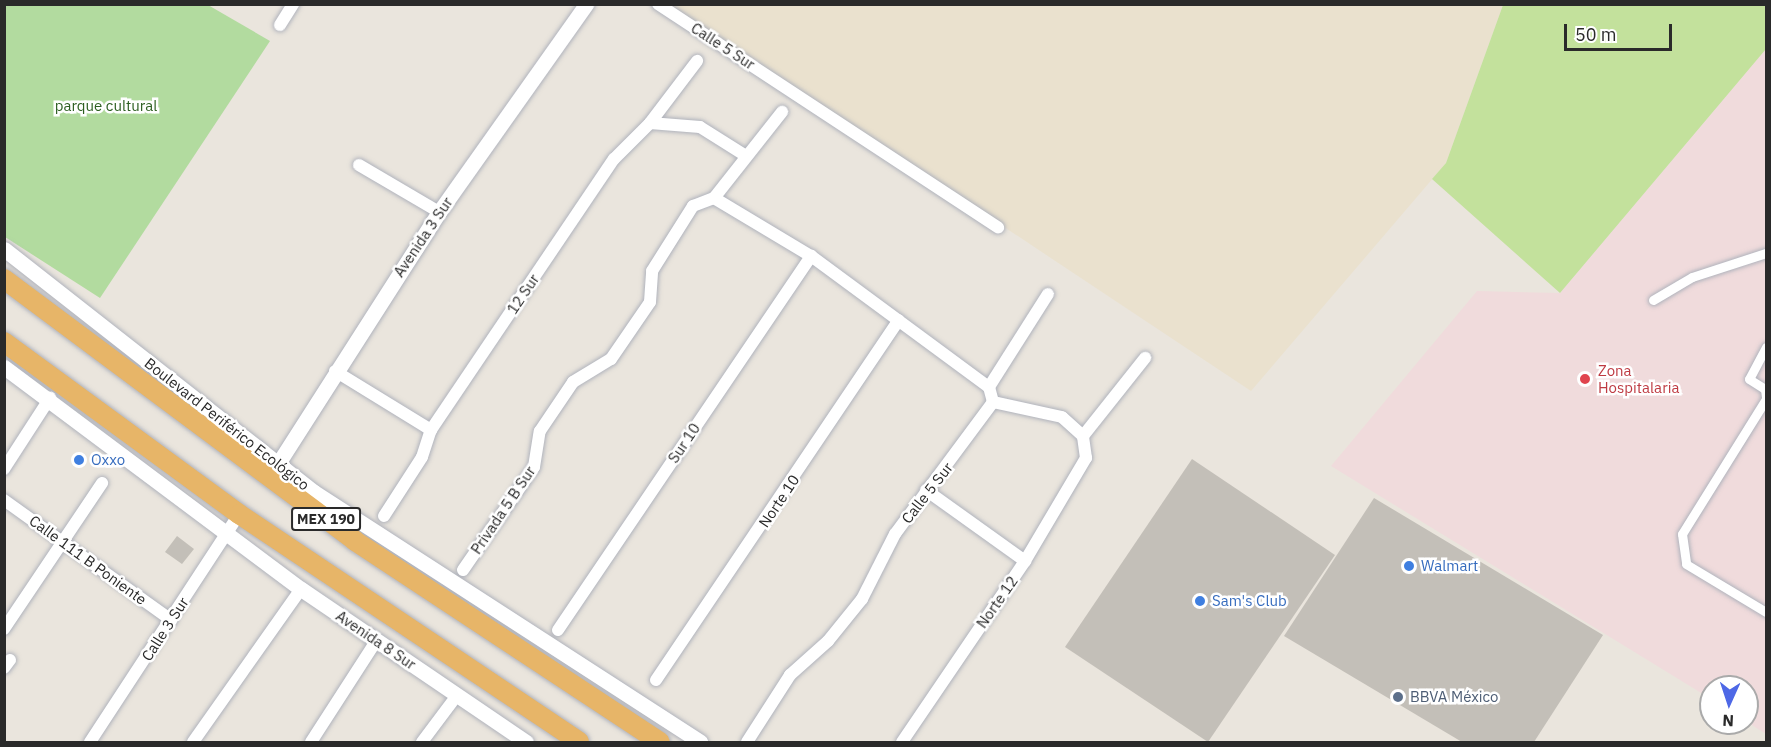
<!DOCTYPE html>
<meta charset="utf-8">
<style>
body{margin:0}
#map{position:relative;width:1771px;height:747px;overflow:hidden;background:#eae5dd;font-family:"IBM Plex Sans",sans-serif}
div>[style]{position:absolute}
.education>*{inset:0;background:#eae1ce}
.medical>*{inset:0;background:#f0dbdc}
.green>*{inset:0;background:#b2db9f}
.pitch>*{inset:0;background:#c3e19c}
.building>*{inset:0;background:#c3bfb8}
.roads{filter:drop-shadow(0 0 2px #b0b3bc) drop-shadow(0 0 2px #b0b3bc)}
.pedestrian>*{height:9px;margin:-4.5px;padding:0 4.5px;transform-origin:4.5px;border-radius:4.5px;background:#fff}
.minor>*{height:12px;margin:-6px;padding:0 6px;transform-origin:6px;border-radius:6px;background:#fff}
.tertiary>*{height:15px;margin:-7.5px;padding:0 7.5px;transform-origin:7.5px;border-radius:7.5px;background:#fff}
.trunk>*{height:20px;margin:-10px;padding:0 10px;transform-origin:10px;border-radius:10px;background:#e7b568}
.dots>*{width:16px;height:16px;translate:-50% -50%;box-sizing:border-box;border:3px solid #fff;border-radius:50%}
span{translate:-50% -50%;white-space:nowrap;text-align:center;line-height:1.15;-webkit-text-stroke:5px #fff;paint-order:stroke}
.shield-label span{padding:2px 4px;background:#fff;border:2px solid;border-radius:4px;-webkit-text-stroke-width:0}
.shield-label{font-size:14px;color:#2a2a2a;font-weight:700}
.street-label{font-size:15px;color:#2a2a2a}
.park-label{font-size:15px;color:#2d5f21}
.health-label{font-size:15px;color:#be3a42}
.left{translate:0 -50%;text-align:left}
.shop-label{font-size:15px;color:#366cbe}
.service-label{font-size:15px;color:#4e5e75}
.frame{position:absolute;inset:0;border:6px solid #2a2a2a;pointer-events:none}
.north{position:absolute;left:1699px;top:675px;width:60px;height:60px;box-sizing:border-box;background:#fff;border:2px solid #aaa;border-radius:50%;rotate:183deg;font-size:16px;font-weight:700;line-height:24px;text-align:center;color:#2a2a2a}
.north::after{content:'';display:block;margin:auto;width:21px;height:27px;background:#4e68e6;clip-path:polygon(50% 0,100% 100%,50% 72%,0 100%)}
.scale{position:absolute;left:1564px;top:24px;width:108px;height:27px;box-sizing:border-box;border:3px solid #2a2a2a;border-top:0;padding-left:8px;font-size:18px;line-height:21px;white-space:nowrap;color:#2a2a2a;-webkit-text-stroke:4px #fff;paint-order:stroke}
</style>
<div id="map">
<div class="education">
<i style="clip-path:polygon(670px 5px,1503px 5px,1446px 163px,1251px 391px)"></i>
</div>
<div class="medical">
<i style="clip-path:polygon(1766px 49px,1766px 734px,1747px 722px,1747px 687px,1711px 687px,1711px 699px,1331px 466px,1477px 291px,1560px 293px)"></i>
</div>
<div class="green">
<i style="clip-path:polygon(4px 5px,208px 5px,270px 41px,100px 298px,5px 237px)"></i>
</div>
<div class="pitch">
<i style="clip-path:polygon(1503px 5px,1766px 5px,1766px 49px,1560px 293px,1432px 179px,1446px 163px)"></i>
</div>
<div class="building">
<i style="clip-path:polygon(1192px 459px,1335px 555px,1208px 742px,1065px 647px)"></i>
<i style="clip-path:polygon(1374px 498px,1603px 635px,1534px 742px,1462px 742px,1284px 636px)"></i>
<i style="clip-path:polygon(177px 536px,194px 549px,182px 564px,165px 552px)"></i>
</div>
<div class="roads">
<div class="pedestrian">
<i style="left:1653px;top:300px;width:45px;rotate:-30.5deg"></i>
<i style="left:1692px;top:277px;width:78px;rotate:-18deg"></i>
<i style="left:1766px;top:347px;width:36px;rotate:118deg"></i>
<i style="left:1749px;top:379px;width:19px;rotate:32deg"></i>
<i style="left:1765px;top:389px;width:8px;rotate:83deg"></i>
<i style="left:1766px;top:399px;width:159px;rotate:121.9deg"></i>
<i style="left:1682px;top:534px;width:30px;rotate:82deg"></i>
<i style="left:1686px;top:564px;width:93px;rotate:31deg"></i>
</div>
<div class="minor">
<i style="left:658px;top:4px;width:407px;rotate:33.3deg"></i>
<i style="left:280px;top:25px;width:25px;rotate:-58deg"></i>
<i style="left:650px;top:123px;width:50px;rotate:4.6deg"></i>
<i style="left:700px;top:127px;width:54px;rotate:32.2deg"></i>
<i style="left:359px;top:165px;width:93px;rotate:30.4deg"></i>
<i style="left:714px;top:198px;width:113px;rotate:30.9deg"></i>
<i style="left:811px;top:256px;width:221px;rotate:36.4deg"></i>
<i style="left:335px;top:371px;width:113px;rotate:31.6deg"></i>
<i style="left:1083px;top:436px;width:100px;rotate:-51.5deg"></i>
<i style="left:4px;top:469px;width:85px;rotate:-57.1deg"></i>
<i style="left:926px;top:490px;width:122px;rotate:35.6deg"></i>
<i style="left:4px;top:500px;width:206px;rotate:35.7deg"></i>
<i style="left:384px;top:516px;width:70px;rotate:-57.2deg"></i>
<i style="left:422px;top:457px;width:28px;rotate:-72deg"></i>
<i style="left:431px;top:430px;width:327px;rotate:-56deg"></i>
<i style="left:614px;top:159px;width:51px;rotate:-45deg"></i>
<i style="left:650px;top:123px;width:78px;rotate:-52.8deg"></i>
<i style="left:463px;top:570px;width:125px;rotate:-55.4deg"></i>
<i style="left:534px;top:467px;width:36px;rotate:-81deg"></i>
<i style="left:540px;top:431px;width:59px;rotate:-56deg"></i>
<i style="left:573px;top:382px;width:44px;rotate:-31.2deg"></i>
<i style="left:611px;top:359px;width:69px;rotate:-55.6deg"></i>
<i style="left:650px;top:302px;width:31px;rotate:-86deg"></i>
<i style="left:652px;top:271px;width:77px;rotate:-57.8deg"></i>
<i style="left:693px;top:206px;width:22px;rotate:-21deg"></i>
<i style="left:714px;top:198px;width:110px;rotate:-51.7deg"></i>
<i style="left:4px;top:629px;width:176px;rotate:-56.1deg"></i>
<i style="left:558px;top:630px;width:452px;rotate:-55.9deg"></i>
<i style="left:4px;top:668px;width:10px;rotate:-53deg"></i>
<i style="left:656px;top:680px;width:434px;rotate:-56deg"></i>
<i style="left:90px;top:742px;width:272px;rotate:-56.8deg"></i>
<i style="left:193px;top:742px;width:187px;rotate:-54.8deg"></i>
<i style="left:311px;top:742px;width:120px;rotate:-57.2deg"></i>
<i style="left:422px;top:742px;width:50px;rotate:-53.1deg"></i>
<i style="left:747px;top:742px;width:80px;rotate:-57.3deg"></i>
<i style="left:790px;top:675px;width:51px;rotate:-41.8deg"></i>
<i style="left:828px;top:641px;width:54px;rotate:-51deg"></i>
<i style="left:862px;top:599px;width:73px;rotate:-63.1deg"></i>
<i style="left:895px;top:534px;width:164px;rotate:-53.4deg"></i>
<i style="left:993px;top:402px;width:16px;rotate:-105deg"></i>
<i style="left:989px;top:387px;width:110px;rotate:-57.6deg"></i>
<i style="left:902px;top:742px;width:219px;rotate:-55.8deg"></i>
<i style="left:1025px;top:561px;width:120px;rotate:-59.4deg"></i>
<i style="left:1086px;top:458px;width:22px;rotate:-98deg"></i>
<i style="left:1083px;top:436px;width:28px;rotate:-138deg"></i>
<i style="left:1062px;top:417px;width:71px;rotate:-167.7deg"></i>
</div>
<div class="tertiary">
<i style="left:4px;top:249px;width:394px;rotate:38.1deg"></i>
<i style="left:314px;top:492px;width:460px;rotate:32.9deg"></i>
<i style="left:4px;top:367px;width:371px;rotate:36.8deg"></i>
<i style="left:301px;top:589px;width:272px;rotate:34.2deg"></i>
<i style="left:272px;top:473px;width:310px;rotate:-57.4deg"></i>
<i style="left:439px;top:212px;width:255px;rotate:-54.7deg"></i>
</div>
<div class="trunk">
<i style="left:4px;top:279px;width:438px;rotate:36.7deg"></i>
<i style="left:355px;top:541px;width:365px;rotate:33.4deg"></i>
<i style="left:4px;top:342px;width:291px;rotate:36.2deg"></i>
<i style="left:239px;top:514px;width:409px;rotate:33.8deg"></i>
</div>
</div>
<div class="dots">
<i style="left:1585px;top:379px;background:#e0444e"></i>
<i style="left:79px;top:460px;background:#3f7fe0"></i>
<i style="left:1409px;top:566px;background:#3f7fe0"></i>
<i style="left:1200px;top:601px;background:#3f7fe0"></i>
<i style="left:1398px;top:697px;background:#5c6f8a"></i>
</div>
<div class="shield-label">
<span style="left:326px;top:519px">MEX 190</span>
</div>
<div class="street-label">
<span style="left:723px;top:46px;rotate:33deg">Calle 5 Sur</span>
<span style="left:423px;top:237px;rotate:-56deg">Avenida 3 Sur</span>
<span style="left:523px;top:294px;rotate:-56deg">12 Sur</span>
<span style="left:227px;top:424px;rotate:38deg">Boulevard Periférico Ecológico</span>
<span style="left:684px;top:443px;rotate:-56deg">Sur 10</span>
<span style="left:927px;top:493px;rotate:-52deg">Calle 5 Sur</span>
<span style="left:779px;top:501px;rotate:-56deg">Norte 10</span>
<span style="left:503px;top:510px;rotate:-56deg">Privada 5 B Sur</span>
<span style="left:88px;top:560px;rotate:36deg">Calle 111 B Poniente</span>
<span style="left:997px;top:602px;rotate:-55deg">Norte 12</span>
<span style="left:165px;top:629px;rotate:-57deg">Calle 3 Sur</span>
<span style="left:376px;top:640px;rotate:34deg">Avenida 8 Sur</span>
</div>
<div class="park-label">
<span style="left:106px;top:106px">parque cultural</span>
</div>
<div class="health-label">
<span class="left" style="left:1598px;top:379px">Zona<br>Hospitalaria</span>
</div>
<div class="shop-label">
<span class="left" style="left:91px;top:460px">Oxxo</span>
<span class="left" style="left:1421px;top:566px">Walmart</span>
<span class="left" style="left:1212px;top:601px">Sam's Club</span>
</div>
<div class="service-label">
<span class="left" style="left:1410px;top:697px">BBVA México</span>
</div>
<div class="frame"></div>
<div class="north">N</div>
<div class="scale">50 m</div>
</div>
